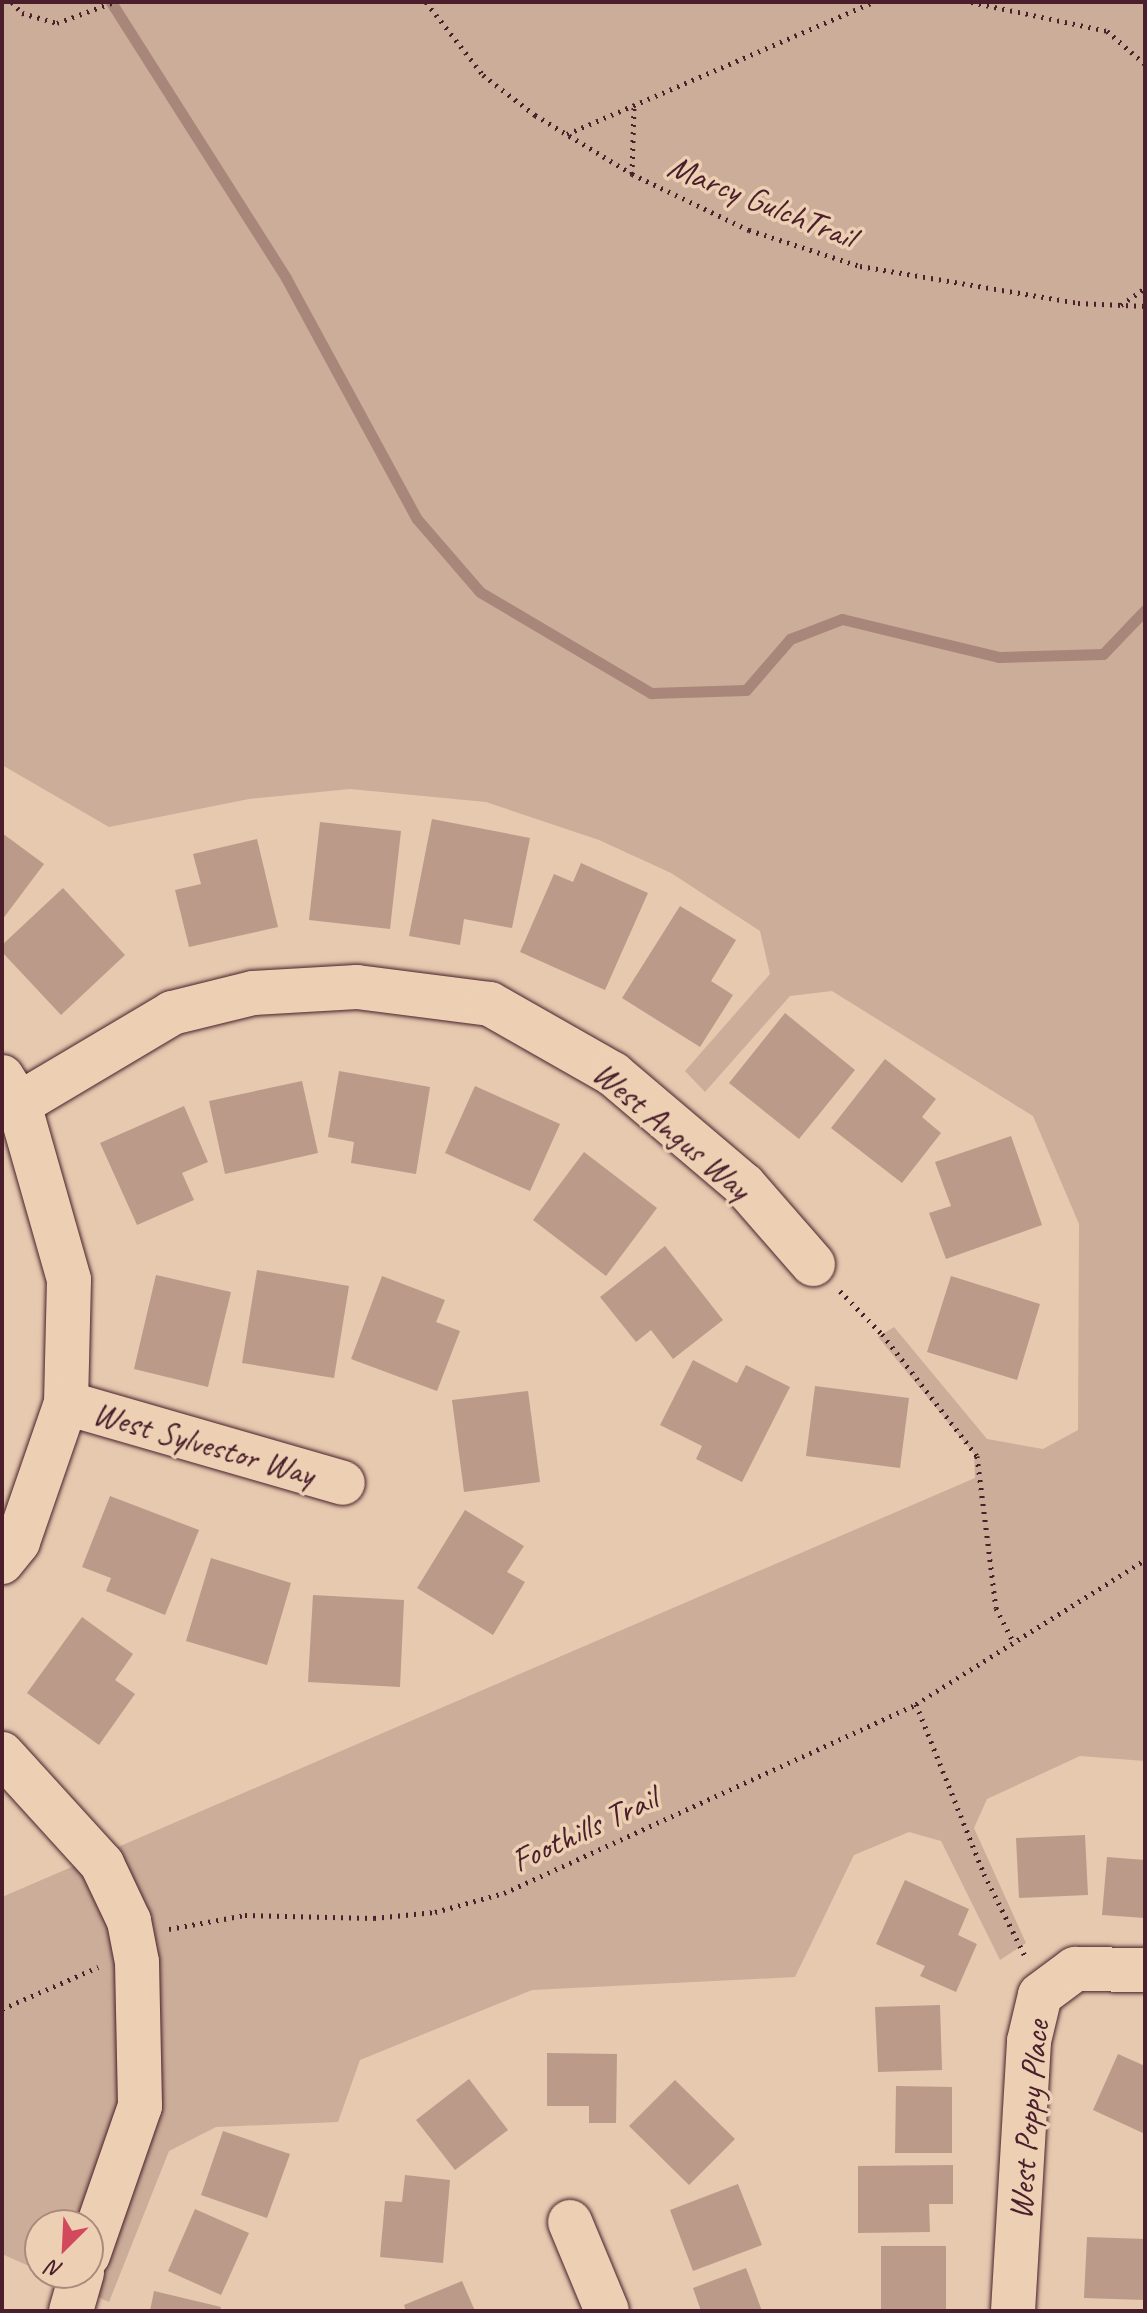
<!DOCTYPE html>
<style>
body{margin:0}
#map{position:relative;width:1147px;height:2313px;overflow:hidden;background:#e6c9af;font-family:Caveat,sans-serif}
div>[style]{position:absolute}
.green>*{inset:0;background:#ccad99}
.stream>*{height:11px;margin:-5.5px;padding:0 5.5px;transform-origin:5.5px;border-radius:5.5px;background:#a9867a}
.building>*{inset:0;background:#bb9a8a}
.path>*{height:5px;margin-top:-2.5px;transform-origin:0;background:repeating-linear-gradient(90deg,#4a1f2b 0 2px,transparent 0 8px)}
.roads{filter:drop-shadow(0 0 2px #4a1f2b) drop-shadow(0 0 2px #4a1f2b)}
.minor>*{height:44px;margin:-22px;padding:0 22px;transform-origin:22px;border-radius:22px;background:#edd0b4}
span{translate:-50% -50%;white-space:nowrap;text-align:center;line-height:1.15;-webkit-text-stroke:7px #edd0b4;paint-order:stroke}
.street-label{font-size:34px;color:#4a1f2b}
.frame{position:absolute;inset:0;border:4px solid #4a1f2b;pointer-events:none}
.north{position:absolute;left:24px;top:2209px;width:80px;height:80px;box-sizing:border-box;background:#edd0b4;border:2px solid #ac897d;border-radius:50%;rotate:204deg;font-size:22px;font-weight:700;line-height:32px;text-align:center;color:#4a1f2b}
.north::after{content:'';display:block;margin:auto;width:28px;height:36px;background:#d1495b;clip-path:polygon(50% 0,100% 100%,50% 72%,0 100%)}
</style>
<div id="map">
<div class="green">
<i style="clip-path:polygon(2px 2px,1145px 2px,1145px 1761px,1080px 1756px,987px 1799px,974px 1828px,1026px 1943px,1000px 1960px,941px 1841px,909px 1832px,854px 1855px,795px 1977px,532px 1990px,360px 2060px,338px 2122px,216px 2127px,169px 2151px,109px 2302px,44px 2273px,88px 2273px,88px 2225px,40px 2225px,40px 2271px,2px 2254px,2px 1897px,975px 1478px,974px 1454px,878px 1337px,894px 1327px,987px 1439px,1043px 1449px,1078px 1430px,1079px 1224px,1033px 1116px,832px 991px,790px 996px,705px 1092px,685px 1071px,770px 974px,760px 931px,671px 873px,599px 840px,486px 802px,350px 789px,249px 799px,109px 827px,2px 765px)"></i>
</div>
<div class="stream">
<i style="left:111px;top:2px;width:327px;rotate:57.6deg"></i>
<i style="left:286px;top:278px;width:274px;rotate:61.5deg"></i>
<i style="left:417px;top:519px;width:96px;rotate:49.2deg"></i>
<i style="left:480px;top:592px;width:199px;rotate:30.6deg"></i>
<i style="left:651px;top:693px;width:95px;rotate:-1.8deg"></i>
<i style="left:746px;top:690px;width:67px;rotate:-49.2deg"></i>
<i style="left:790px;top:639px;width:56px;rotate:-21deg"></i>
<i style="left:842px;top:619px;width:162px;rotate:13.6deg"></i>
<i style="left:999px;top:657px;width:104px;rotate:-1.7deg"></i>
<i style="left:1103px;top:654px;width:61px;rotate:-46.3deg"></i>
</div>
<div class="building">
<i style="clip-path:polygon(432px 819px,530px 838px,512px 928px,464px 919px,460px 945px,409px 936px)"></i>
<i style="clip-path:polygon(320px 822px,401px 831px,390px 929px,309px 920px)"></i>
<i style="clip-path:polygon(2px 833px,44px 864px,2px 920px)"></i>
<i style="clip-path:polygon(257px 839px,278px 927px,189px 947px,175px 890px,201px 884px,193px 854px)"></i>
<i style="clip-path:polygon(581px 863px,648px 893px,605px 990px,520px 952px,554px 874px,573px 882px)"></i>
<i style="clip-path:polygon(63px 888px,125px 955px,61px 1015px,2px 952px,2px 945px)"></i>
<i style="clip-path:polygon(680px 906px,736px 940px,711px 981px,733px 995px,700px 1047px,622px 998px)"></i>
<i style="clip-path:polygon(785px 1013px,855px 1070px,799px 1139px,729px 1083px)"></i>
<i style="clip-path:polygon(885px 1059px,936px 1099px,922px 1117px,941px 1133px,902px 1183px,831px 1128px)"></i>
<i style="clip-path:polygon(339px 1071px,430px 1087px,416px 1174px,351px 1163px,354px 1142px,328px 1137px)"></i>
<i style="clip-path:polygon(302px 1081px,318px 1153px,225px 1174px,209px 1101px)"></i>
<i style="clip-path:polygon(475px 1086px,560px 1124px,530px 1191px,445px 1153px)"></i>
<i style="clip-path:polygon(184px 1106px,208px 1162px,182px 1173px,194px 1200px,137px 1225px,100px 1143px)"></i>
<i style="clip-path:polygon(1011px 1136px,1042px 1225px,946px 1259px,929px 1213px,951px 1206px,935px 1162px)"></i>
<i style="clip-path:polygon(584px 1152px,657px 1208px,606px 1276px,533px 1220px)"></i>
<i style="clip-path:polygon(665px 1246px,723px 1320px,673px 1359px,651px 1330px,636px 1342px,600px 1297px)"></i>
<i style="clip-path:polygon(257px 1270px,349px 1286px,334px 1378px,242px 1363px)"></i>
<i style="clip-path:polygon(156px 1275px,231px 1292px,208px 1387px,134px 1369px)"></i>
<i style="clip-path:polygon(382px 1276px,445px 1300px,436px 1322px,460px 1331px,437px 1391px,351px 1359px)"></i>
<i style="clip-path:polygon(951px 1276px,1040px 1304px,1017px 1380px,927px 1352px)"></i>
<i style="clip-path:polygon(693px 1360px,737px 1383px,746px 1365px,790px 1387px,742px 1482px,696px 1459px,702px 1446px,660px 1425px)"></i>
<i style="clip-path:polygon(815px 1386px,909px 1398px,900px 1468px,806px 1456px)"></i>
<i style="clip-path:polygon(528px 1391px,540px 1482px,464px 1492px,452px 1400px)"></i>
<i style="clip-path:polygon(110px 1496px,199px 1530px,165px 1615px,106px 1591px,111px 1578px,82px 1567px)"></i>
<i style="clip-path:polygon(465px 1510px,524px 1546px,507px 1572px,525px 1582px,493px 1635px,417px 1588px)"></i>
<i style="clip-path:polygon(211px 1558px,291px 1583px,267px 1665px,186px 1641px)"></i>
<i style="clip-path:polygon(313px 1595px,404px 1600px,400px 1687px,308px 1682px)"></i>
<i style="clip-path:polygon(82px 1617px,133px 1654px,115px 1680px,135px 1694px,99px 1745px,27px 1693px)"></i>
<i style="clip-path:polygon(1085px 1835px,1088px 1895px,1019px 1898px,1016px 1838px)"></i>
<i style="clip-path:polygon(1107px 1857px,1145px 1860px,1145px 1918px,1102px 1915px)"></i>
<i style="clip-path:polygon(905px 1880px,969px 1909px,958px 1935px,977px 1944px,956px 1992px,920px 1976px,925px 1966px,876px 1944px)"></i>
<i style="clip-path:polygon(940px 2005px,942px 2070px,878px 2072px,875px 2007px)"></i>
<i style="clip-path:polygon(547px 2053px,617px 2054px,616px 2123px,589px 2123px,589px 2106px,547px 2106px)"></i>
<i style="clip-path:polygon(1118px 2054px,1145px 2066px,1145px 2134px,1093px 2110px)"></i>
<i style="clip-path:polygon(469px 2079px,508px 2130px,455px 2170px,416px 2120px)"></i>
<i style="clip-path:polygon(675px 2080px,735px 2139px,689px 2185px,629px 2126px)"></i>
<i style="clip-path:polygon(896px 2086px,952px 2087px,952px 2153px,895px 2153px)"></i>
<i style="clip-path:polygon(223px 2131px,290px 2154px,267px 2218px,201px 2195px)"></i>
<i style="clip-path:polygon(953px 2165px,953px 2204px,929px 2204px,930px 2232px,858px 2233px,858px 2166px)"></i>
<i style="clip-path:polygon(405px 2175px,450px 2180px,443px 2263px,380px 2257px,385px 2201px,402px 2202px)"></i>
<i style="clip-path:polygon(738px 2184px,762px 2245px,693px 2271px,670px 2210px)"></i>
<i style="clip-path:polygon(195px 2209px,249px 2233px,221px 2295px,168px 2271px)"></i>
<i style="clip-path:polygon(1087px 2237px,1145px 2239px,1145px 2300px,1084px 2298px)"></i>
<i style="clip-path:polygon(881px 2246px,946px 2246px,946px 2311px,881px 2311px)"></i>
<i style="clip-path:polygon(746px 2268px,762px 2311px,701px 2311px,693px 2288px)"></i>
<i style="clip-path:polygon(462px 2281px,475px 2311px,406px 2311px,404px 2305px)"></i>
<i style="clip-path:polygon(154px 2291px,221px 2307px,220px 2311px,150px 2311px)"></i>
</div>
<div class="path">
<i style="left:12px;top:2px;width:15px;rotate:48deg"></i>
<i style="left:22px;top:13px;width:36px;rotate:16deg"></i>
<i style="left:57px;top:23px;width:61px;rotate:-20.2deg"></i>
<i style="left:426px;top:2px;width:93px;rotate:52deg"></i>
<i style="left:483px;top:75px;width:66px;rotate:37.6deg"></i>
<i style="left:535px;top:115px;width:114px;rotate:31.3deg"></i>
<i style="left:632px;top:174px;width:130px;rotate:25.6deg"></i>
<i style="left:749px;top:230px;width:117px;rotate:18deg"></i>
<i style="left:860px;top:266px;width:221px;rotate:9.6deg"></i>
<i style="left:1078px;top:303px;width:67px;rotate:2.6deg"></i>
<i style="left:971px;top:2px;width:139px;rotate:12deg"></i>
<i style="left:1107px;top:31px;width:50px;rotate:41deg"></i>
<i style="left:567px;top:134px;width:333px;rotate:-23.3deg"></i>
<i style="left:632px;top:174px;width:68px;rotate:-88.3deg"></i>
<i style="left:1121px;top:305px;width:29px;rotate:-35deg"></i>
<i style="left:840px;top:1291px;width:60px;rotate:45.7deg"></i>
<i style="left:882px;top:1334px;width:155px;rotate:52.1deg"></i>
<i style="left:977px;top:1456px;width:153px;rotate:82.9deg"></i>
<i style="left:996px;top:1608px;width:37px;rotate:63deg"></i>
<i style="left:916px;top:1704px;width:183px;rotate:68.2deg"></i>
<i style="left:984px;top:1874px;width:92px;rotate:63.4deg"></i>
<i style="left:169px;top:1929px;width:77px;rotate:-10.4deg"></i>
<i style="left:245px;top:1915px;width:129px;rotate:1.3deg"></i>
<i style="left:374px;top:1918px;width:61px;rotate:-5.6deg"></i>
<i style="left:435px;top:1912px;width:72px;rotate:-15.4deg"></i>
<i style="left:504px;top:1893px;width:453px;rotate:-24.6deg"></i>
<i style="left:916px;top:1704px;width:271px;rotate:-32.2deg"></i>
<i style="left:2px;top:2009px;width:105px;rotate:-23.6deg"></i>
</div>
<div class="roads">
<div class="minor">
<i style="left:2px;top:1077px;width:32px;rotate:58deg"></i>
<i style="left:19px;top:1104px;width:183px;rotate:74.1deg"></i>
<i style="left:69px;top:1280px;width:123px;rotate:91.4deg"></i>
<i style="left:66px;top:1403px;width:147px;rotate:109.1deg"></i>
<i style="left:18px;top:1542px;width:26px;rotate:129deg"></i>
<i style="left:19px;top:1104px;width:178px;rotate:-30.7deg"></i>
<i style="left:172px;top:1013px;width:83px;rotate:-13.9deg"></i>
<i style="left:253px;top:993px;width:104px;rotate:-3.3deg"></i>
<i style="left:357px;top:987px;width:134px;rotate:7.3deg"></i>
<i style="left:490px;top:1004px;width:142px;rotate:29.6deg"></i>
<i style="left:613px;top:1074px;width:172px;rotate:40.3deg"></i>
<i style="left:744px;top:1185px;width:105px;rotate:48.9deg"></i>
<i style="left:66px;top:1403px;width:288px;rotate:16.1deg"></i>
<i style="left:2px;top:1754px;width:149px;rotate:47.7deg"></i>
<i style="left:102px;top:1864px;width:63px;rotate:64.7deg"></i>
<i style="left:129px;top:1921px;width:42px;rotate:79deg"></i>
<i style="left:137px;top:1962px;width:144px;rotate:88.8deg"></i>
<i style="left:140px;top:2106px;width:158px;rotate:109.2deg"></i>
<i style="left:570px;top:2222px;width:96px;rotate:67.4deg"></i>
<i style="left:71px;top:2311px;width:40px;rotate:-74deg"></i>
<i style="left:1013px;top:2311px;width:270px;rotate:-86.6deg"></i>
<i style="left:1029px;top:2041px;width:47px;rotate:-76.6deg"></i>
<i style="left:1040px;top:1995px;width:44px;rotate:-36.6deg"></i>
<i style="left:1075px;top:1969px;width:70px;rotate:0.8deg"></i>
</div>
</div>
<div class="street-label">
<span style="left:762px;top:201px;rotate:22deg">Marcy GulchTrail</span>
<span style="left:672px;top:1130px;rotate:40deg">West Angus Way</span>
<span style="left:204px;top:1443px;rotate:16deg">West Sylvestor Way</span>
<span style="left:584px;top:1829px;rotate:-25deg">Foothills Trail</span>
<span style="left:1028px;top:2120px;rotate:-85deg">West Poppy Place</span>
</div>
<div class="frame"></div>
<div class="north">N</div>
</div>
